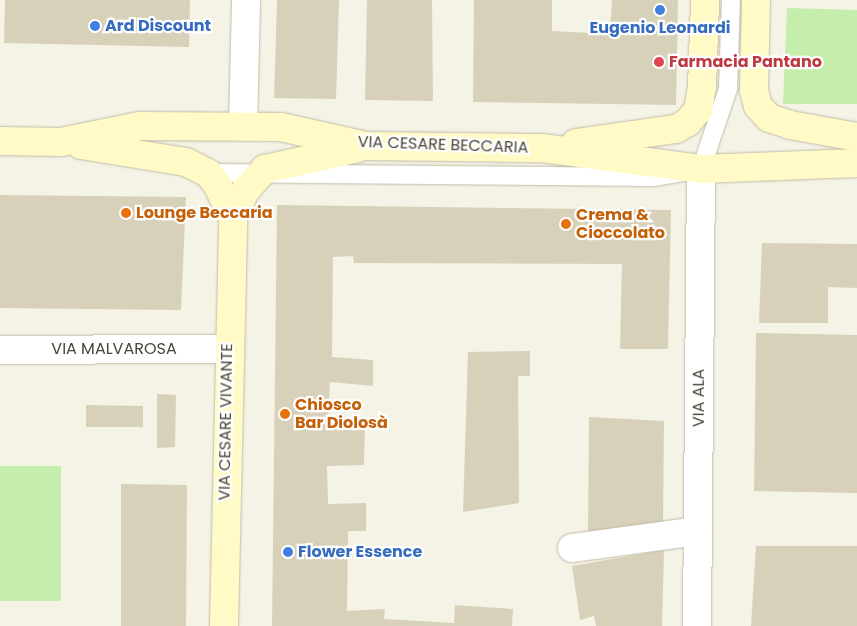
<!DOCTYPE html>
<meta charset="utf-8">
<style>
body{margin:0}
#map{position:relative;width:857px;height:626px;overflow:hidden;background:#f5f3e6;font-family:Poppins,sans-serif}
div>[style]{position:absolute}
.green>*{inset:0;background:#c5edab}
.building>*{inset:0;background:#d8d1ba}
.roads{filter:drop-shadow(0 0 1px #c1bca8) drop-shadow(0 0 1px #c1bca8)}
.lane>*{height:18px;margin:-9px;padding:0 9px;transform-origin:9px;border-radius:9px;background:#fff}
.street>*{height:28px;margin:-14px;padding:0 14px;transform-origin:14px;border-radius:14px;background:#fff}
.secondary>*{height:28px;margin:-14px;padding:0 14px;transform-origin:14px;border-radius:14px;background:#fffac6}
.dots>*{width:14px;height:14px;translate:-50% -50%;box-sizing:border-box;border:2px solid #fff;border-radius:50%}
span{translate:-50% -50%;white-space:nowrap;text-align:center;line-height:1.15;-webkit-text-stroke:4.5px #fff;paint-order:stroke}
.shop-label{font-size:16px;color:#366cbe;font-weight:700}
.left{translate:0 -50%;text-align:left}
.health-label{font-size:16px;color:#be3a42;font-weight:700}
.street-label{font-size:16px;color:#484435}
.food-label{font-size:16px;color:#c56008;font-weight:700}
</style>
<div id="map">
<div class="green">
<i style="clip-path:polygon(787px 8px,857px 10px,857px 104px,783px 104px)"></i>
<i style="clip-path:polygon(0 466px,61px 466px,61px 601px,0 601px)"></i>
</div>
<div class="building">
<i style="clip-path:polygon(5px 0,190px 0,189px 47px,4px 43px)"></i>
<i style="clip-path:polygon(277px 0,339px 0,336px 99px,274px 98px)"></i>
<i style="clip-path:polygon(367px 0,432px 0,433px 101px,365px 100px)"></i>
<i style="clip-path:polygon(474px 0,552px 0,552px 31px,610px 34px,612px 0,678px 0,676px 105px,473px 102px)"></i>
<i style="clip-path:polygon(0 195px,186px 197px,181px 310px,0 308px)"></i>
<i style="clip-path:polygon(277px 205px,671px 210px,668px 349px,620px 349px,622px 264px,354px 263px,353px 256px,333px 257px,332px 357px,373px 360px,373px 386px,330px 382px,328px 420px,365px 422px,364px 465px,327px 466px,328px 504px,366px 503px,366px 531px,348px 531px,347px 611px,385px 609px,384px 619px,454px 623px,455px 605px,513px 609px,512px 626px,272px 626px)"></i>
<i style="clip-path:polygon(762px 243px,857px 244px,857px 288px,828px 287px,828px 323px,759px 323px)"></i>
<i style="clip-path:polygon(756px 333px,857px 335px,857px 493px,754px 491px)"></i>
<i style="clip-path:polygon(530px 351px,530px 376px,518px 376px,519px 503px,463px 512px,468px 352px)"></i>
<i style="clip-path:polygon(157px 394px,176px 395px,175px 447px,157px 448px)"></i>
<i style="clip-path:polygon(86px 405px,143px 406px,143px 427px,86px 427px)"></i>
<i style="clip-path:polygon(589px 417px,664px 421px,663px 524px,588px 532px)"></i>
<i style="clip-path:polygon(121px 484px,187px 485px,186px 626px,121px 626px)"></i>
<i style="clip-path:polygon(756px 546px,857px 546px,857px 626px,751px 626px)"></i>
<i style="clip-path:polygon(664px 550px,662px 626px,596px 626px,594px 616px,580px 620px,572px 566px)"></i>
</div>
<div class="roads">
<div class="lane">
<i style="left:208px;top:173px;width:447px;rotate:0.5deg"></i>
<i style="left:655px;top:177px;width:47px;rotate:-9.9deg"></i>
<i style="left:701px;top:169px;width:84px;rotate:-71.4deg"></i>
<i style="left:728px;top:89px;width:89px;rotate:-88.1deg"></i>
</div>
<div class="street">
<i style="left:243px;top:126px;width:126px;rotate:-88.6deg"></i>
<i style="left:0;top:350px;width:227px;rotate:-0.3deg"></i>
<i style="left:572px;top:548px;width:127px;rotate:-7.7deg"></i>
<i style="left:697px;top:626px;width:457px;rotate:-89.5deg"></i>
</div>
<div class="secondary">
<i style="left:756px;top:0;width:90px;rotate:91.3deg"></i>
<i style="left:754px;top:90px;width:16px;rotate:76deg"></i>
<i style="left:758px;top:106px;width:16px;rotate:47deg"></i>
<i style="left:769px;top:118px;width:22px;rotate:18deg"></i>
<i style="left:790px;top:125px;width:68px;rotate:10.2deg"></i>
<i style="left:0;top:141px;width:61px;rotate:0.9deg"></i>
<i style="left:61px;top:142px;width:80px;rotate:-11.6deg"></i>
<i style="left:139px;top:126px;width:142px;rotate:0.4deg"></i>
<i style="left:281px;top:127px;width:87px;rotate:12.6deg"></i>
<i style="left:366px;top:146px;width:176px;rotate:0.7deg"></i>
<i style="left:542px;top:148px;width:160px;rotate:7.5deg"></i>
<i style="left:701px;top:169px;width:156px;rotate:-2.2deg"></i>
<i style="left:576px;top:143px;width:101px;rotate:-8deg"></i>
<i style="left:676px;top:129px;width:14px;rotate:-30deg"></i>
<i style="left:688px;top:122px;width:16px;rotate:-50deg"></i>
<i style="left:698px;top:110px;width:22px;rotate:-80deg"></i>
<i style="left:702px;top:88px;width:88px;rotate:-88deg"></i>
<i style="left:81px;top:145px;width:106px;rotate:9.2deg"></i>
<i style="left:186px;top:162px;width:25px;rotate:27deg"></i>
<i style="left:208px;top:173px;width:16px;rotate:52deg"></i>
<i style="left:218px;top:186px;width:35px;rotate:65deg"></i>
<i style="left:224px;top:626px;width:408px;rotate:-88.7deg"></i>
<i style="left:233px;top:218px;width:30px;rotate:-66deg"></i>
<i style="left:245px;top:191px;width:30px;rotate:-48deg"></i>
<i style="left:265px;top:169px;width:95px;rotate:-12.7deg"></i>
</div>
</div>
<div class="dots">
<i style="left:660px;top:10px;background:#3f7fe0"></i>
<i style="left:95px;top:26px;background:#3f7fe0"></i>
<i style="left:659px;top:62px;background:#e0444e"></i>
<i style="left:126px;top:213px;background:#e8710a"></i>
<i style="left:566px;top:224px;background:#e8710a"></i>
<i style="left:285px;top:414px;background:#e8710a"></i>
<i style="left:288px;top:552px;background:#3f7fe0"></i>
</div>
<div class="shop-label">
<span class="left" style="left:105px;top:26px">Ard Discount</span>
<span style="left:660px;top:28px">Eugenio Leonardi</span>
<span class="left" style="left:298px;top:552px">Flower Essence</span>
</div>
<div class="health-label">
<span class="left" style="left:669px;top:62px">Farmacia Pantano</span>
</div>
<div class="street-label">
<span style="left:443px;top:145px;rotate:2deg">VIA CESARE BECCARIA</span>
<span style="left:114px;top:349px">VIA MALVAROSA</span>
<span style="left:699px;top:398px;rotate:-90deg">VIA ALA</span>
<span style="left:226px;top:422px;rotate:-89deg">VIA CESARE VIVANTE</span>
</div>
<div class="food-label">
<span class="left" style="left:136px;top:213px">Lounge Beccaria</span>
<span class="left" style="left:576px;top:224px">Crema &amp;<br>Cioccolato</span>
<span class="left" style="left:295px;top:414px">Chiosco<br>Bar Diolosà</span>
</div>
</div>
